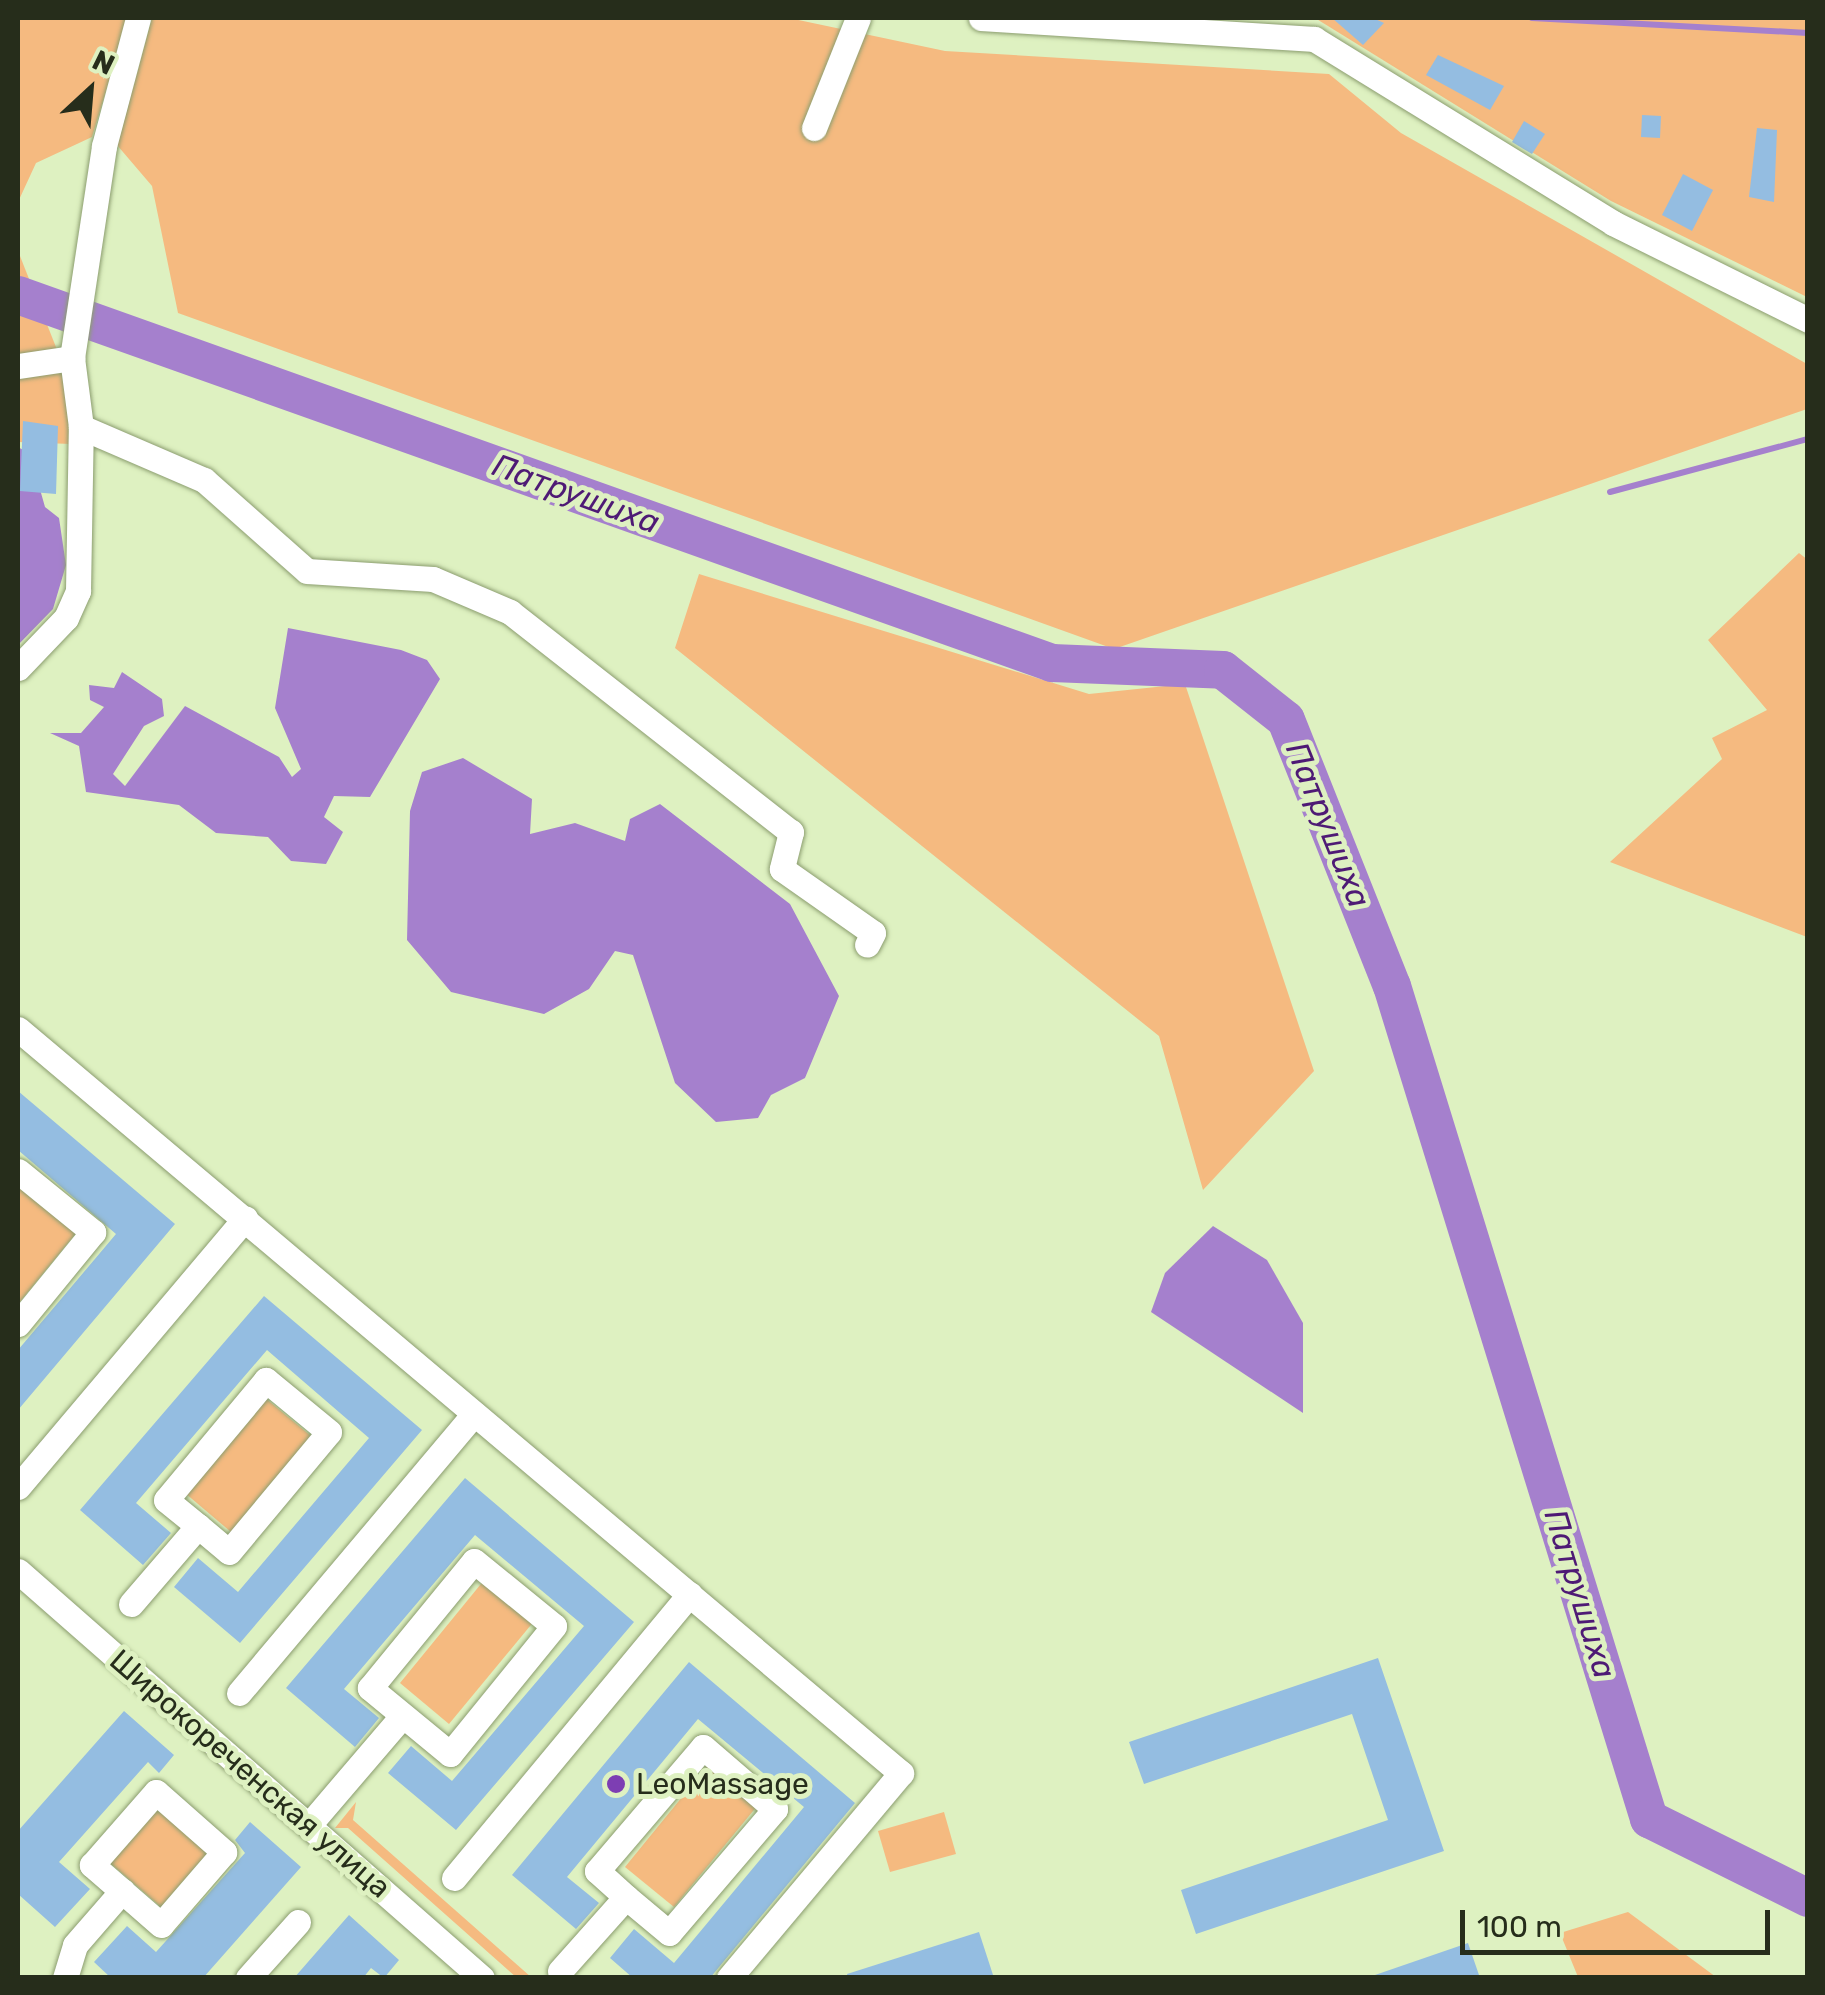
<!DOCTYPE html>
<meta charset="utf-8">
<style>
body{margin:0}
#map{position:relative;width:1825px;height:1995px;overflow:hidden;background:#def1c1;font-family:Rubik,sans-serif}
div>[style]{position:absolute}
.green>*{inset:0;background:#f5ba80}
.water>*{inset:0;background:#a580cd}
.stream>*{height:6px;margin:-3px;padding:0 3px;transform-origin:3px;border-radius:3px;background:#a580cd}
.river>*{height:38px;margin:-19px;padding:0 19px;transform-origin:19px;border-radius:19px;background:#a580cd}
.building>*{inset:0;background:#94bde1}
.roads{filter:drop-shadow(0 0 2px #8b9d6f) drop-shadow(0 0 2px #8b9d6f)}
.minor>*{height:25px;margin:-12.5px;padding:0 12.5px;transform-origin:12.5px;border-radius:12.5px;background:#fff}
.dots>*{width:28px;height:28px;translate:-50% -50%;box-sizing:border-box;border:5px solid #def1c1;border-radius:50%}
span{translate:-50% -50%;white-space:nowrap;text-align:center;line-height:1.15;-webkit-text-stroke:10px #def1c1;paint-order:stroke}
.street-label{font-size:30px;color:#262d1b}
.poi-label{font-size:30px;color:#262d1b}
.left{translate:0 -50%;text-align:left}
.water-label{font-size:32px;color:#4e1a75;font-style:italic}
.frame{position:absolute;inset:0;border:20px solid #262d1b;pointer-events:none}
.north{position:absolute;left:40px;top:40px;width:100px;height:100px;-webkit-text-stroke:8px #def1c1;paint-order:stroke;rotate:26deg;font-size:28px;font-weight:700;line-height:40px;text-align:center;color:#262d1b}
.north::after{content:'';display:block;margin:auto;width:35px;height:45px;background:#262d1b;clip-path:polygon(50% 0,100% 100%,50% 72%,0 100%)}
.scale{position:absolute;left:1460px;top:1910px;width:310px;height:45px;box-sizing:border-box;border:5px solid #262d1b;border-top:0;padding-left:12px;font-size:30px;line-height:35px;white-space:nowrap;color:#262d1b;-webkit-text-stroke:8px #def1c1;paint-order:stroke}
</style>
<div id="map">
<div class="green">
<i style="clip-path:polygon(18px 18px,128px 18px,92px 137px,36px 163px,18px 202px)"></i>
<i style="clip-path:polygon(152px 18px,789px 18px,945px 51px,1329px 74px,1401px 133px,1807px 364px,1807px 409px,1114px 649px,178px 313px,152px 186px,117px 145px)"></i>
<i style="clip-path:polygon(1315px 18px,1807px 18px,1807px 297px,1611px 201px)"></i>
<i style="clip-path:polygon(18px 251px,67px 375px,71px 444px,18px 442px)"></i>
<i style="clip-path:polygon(1799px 553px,1808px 560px,1807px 937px,1610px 862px,1722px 759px,1712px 738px,1767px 710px,1708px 640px)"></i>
<i style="clip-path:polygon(699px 574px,1089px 694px,1185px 684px,1314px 1071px,1203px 1190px,1159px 1036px,675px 648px)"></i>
<i style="clip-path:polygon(22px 1187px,77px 1232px,18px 1304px,18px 1193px)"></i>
<i style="clip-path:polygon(264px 1397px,311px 1436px,231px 1532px,185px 1493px)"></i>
<i style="clip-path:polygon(485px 1579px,535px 1620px,449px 1724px,400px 1683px)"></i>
<i style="clip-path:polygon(709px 1764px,758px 1805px,674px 1907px,625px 1867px)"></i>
<i style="clip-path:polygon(356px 1802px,353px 1820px,531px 1977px,516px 1977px,348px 1828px,335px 1828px)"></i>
<i style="clip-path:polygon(158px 1806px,209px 1851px,161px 1907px,109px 1862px)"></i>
<i style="clip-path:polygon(944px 1812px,956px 1854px,890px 1872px,878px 1831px)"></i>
<i style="clip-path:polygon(1628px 1912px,1716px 1977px,1578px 1977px,1560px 1933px)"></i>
</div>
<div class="water">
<i style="clip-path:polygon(18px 447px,30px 454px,45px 507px,59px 518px,66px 565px,53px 609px,18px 645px)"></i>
<i style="clip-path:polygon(288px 628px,401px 650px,427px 660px,440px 679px,370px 797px,334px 796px,324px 817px,343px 832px,326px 864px,291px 861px,268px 837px,216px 833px,179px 805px,86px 792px,79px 746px,50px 733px,81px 733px,104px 707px,90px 700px,89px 685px,114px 688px,122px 672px,162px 699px,164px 716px,144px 726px,113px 774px,125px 786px,185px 706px,279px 757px,292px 777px,301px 769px,275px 708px)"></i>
<i style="clip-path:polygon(463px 758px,532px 799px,530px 834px,575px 823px,625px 841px,630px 819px,660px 804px,790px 904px,839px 996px,805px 1078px,771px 1095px,758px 1118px,716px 1122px,675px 1083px,633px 955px,615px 951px,589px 989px,544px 1014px,451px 992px,407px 940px,410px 811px,422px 772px)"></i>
<i style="clip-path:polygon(1213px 1226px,1267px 1260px,1303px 1323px,1303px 1413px,1151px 1312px,1165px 1273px)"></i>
</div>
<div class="stream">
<i style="left:1532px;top:18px;width:276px;rotate:3.1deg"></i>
<i style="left:1610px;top:492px;width:205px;rotate:-15deg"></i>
</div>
<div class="river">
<i style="left:18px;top:295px;width:1098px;rotate:19.59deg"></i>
<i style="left:1052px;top:663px;width:171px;rotate:2.3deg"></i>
<i style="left:1223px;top:670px;width:80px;rotate:38.4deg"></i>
<i style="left:1286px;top:720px;width:286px;rotate:68.3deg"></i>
<i style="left:1392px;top:986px;width:872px;rotate:72.85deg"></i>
<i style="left:1649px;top:1819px;width:178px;rotate:26.4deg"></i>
</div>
<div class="building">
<i style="clip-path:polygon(1332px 18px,1373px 18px,1384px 23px,1363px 45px)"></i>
<i style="clip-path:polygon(1438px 55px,1504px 86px,1490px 110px,1426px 75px)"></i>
<i style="clip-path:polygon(1642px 115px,1661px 116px,1660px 138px,1641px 137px)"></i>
<i style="clip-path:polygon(1524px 121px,1545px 134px,1532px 154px,1512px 142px)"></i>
<i style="clip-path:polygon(1757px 128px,1777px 130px,1774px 202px,1749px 197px)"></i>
<i style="clip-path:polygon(1683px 174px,1713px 190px,1692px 231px,1662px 215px)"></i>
<i style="clip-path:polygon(23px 421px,58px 426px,56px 494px,20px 491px)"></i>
<i style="clip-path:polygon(18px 1091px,175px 1224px,18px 1410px,18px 1350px,116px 1234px,18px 1150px)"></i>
<i style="clip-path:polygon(264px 1296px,422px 1430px,240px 1643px,174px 1587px,198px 1558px,238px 1592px,369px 1438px,267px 1350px,136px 1503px,171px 1533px,143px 1565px,80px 1510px)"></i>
<i style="clip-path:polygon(465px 1478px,634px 1622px,456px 1830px,388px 1773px,411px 1746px,452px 1781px,584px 1626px,475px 1535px,344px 1689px,379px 1718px,355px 1747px,286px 1688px)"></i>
<i style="clip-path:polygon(1378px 1658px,1444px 1851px,1196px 1934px,1181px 1890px,1388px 1820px,1352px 1714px,1144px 1784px,1129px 1742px)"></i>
<i style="clip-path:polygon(689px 1662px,855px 1803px,710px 1978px,633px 1978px,610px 1958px,634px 1929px,674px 1963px,804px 1807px,698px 1719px,567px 1877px,599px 1903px,576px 1929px,512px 1875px)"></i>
<i style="clip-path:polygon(124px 1711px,174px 1755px,159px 1773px,148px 1762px,59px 1862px,90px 1889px,55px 1927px,18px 1894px,18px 1831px)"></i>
<i style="clip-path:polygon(250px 1822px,301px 1867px,203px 1978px,111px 1978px,94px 1962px,127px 1926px,156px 1952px,245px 1853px,235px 1840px)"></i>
<i style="clip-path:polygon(349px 1915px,399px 1960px,384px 1978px,371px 1968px,363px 1978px,294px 1978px)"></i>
<i style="clip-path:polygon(979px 1932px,994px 1978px,848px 1978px,847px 1974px)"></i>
<i style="clip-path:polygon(1468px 1943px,1480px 1978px,1375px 1978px,1375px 1975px)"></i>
</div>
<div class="roads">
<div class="minor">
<i style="left:981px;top:18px;width:334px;rotate:3.6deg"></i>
<i style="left:1314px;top:39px;width:351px;rotate:31.6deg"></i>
<i style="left:1613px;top:223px;width:218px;rotate:26.4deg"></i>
<i style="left:814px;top:128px;width:118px;rotate:-68.2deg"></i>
<i style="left:18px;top:366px;width:55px;rotate:-8.4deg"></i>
<i style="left:81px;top:427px;width:134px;rotate:23.3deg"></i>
<i style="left:204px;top:480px;width:137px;rotate:41.5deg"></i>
<i style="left:307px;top:571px;width:126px;rotate:3.6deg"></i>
<i style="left:433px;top:579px;width:84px;rotate:23.2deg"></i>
<i style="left:510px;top:612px;width:357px;rotate:38.1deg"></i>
<i style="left:791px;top:832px;width:38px;rotate:104deg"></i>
<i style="left:782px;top:869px;width:111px;rotate:35.1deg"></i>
<i style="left:873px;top:933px;width:13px;rotate:117deg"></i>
<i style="left:18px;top:668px;width:69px;rotate:-46.2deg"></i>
<i style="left:66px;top:618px;width:30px;rotate:-66deg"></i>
<i style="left:78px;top:591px;width:164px;rotate:-89deg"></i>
<i style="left:81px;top:427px;width:70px;rotate:-97.4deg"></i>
<i style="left:72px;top:358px;width:214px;rotate:-81.4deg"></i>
<i style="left:104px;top:146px;width:132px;rotate:-75.1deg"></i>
<i style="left:18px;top:1029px;width:1155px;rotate:40.12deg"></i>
<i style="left:901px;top:1773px;width:268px;rotate:130deg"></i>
<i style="left:18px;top:1171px;width:97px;rotate:39.1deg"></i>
<i style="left:93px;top:1232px;width:119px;rotate:129.2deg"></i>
<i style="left:18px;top:1487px;width:352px;rotate:-49.8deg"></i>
<i style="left:474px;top:1561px;width:103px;rotate:39.1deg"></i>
<i style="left:554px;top:1626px;width:165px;rotate:129.1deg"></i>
<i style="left:450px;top:1754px;width:104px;rotate:-140.5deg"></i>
<i style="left:370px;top:1688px;width:164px;rotate:-50.7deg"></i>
<i style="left:18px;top:1571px;width:617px;rotate:41.26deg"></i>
<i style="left:131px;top:1604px;width:103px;rotate:-49.3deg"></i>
<i style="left:198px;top:1526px;width:40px;rotate:40deg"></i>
<i style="left:229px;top:1552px;width:156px;rotate:-50.2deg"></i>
<i style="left:329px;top:1432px;width:82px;rotate:-140.5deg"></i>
<i style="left:266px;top:1380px;width:156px;rotate:129.8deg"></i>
<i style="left:166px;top:1500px;width:41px;rotate:39.1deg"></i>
<i style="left:239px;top:1693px;width:365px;rotate:-49.9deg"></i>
<i style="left:309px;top:1825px;width:143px;rotate:-49.5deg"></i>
<i style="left:454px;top:1878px;width:369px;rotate:-50.3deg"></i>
<i style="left:560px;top:1971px;width:99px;rotate:-48.3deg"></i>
<i style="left:626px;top:1897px;width:39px;rotate:-138deg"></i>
<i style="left:597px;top:1871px;width:163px;rotate:-49.5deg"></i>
<i style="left:703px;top:1747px;width:95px;rotate:40.7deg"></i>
<i style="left:775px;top:1809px;width:163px;rotate:130.5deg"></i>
<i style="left:669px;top:1933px;width:56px;rotate:-140.1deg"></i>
<i style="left:65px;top:1978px;width:34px;rotate:-73deg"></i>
<i style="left:75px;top:1945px;width:72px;rotate:-49deg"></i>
<i style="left:122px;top:1891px;width:40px;rotate:-139deg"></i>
<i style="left:92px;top:1865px;width:97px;rotate:-48.8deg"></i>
<i style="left:156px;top:1792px;width:91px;rotate:41.4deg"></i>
<i style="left:224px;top:1852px;width:96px;rotate:130.8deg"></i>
<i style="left:161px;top:1925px;width:52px;rotate:-138.9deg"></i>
<i style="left:248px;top:1978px;width:75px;rotate:-48.2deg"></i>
</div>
</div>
<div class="dots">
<i style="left:616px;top:1784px;background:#7d3eb3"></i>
</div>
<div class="street-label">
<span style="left:250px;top:1774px;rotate:41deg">Широкореченская улица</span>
</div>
<div class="poi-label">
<span class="left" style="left:636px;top:1784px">LeoMassage</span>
</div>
<div class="water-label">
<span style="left:576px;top:494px;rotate:20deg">Патрушиха</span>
<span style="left:1328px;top:825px;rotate:68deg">Патрушиха</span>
<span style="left:1580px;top:1594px;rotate:73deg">Патрушиха</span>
</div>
<div class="frame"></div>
<div class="north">N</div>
<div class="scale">100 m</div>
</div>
